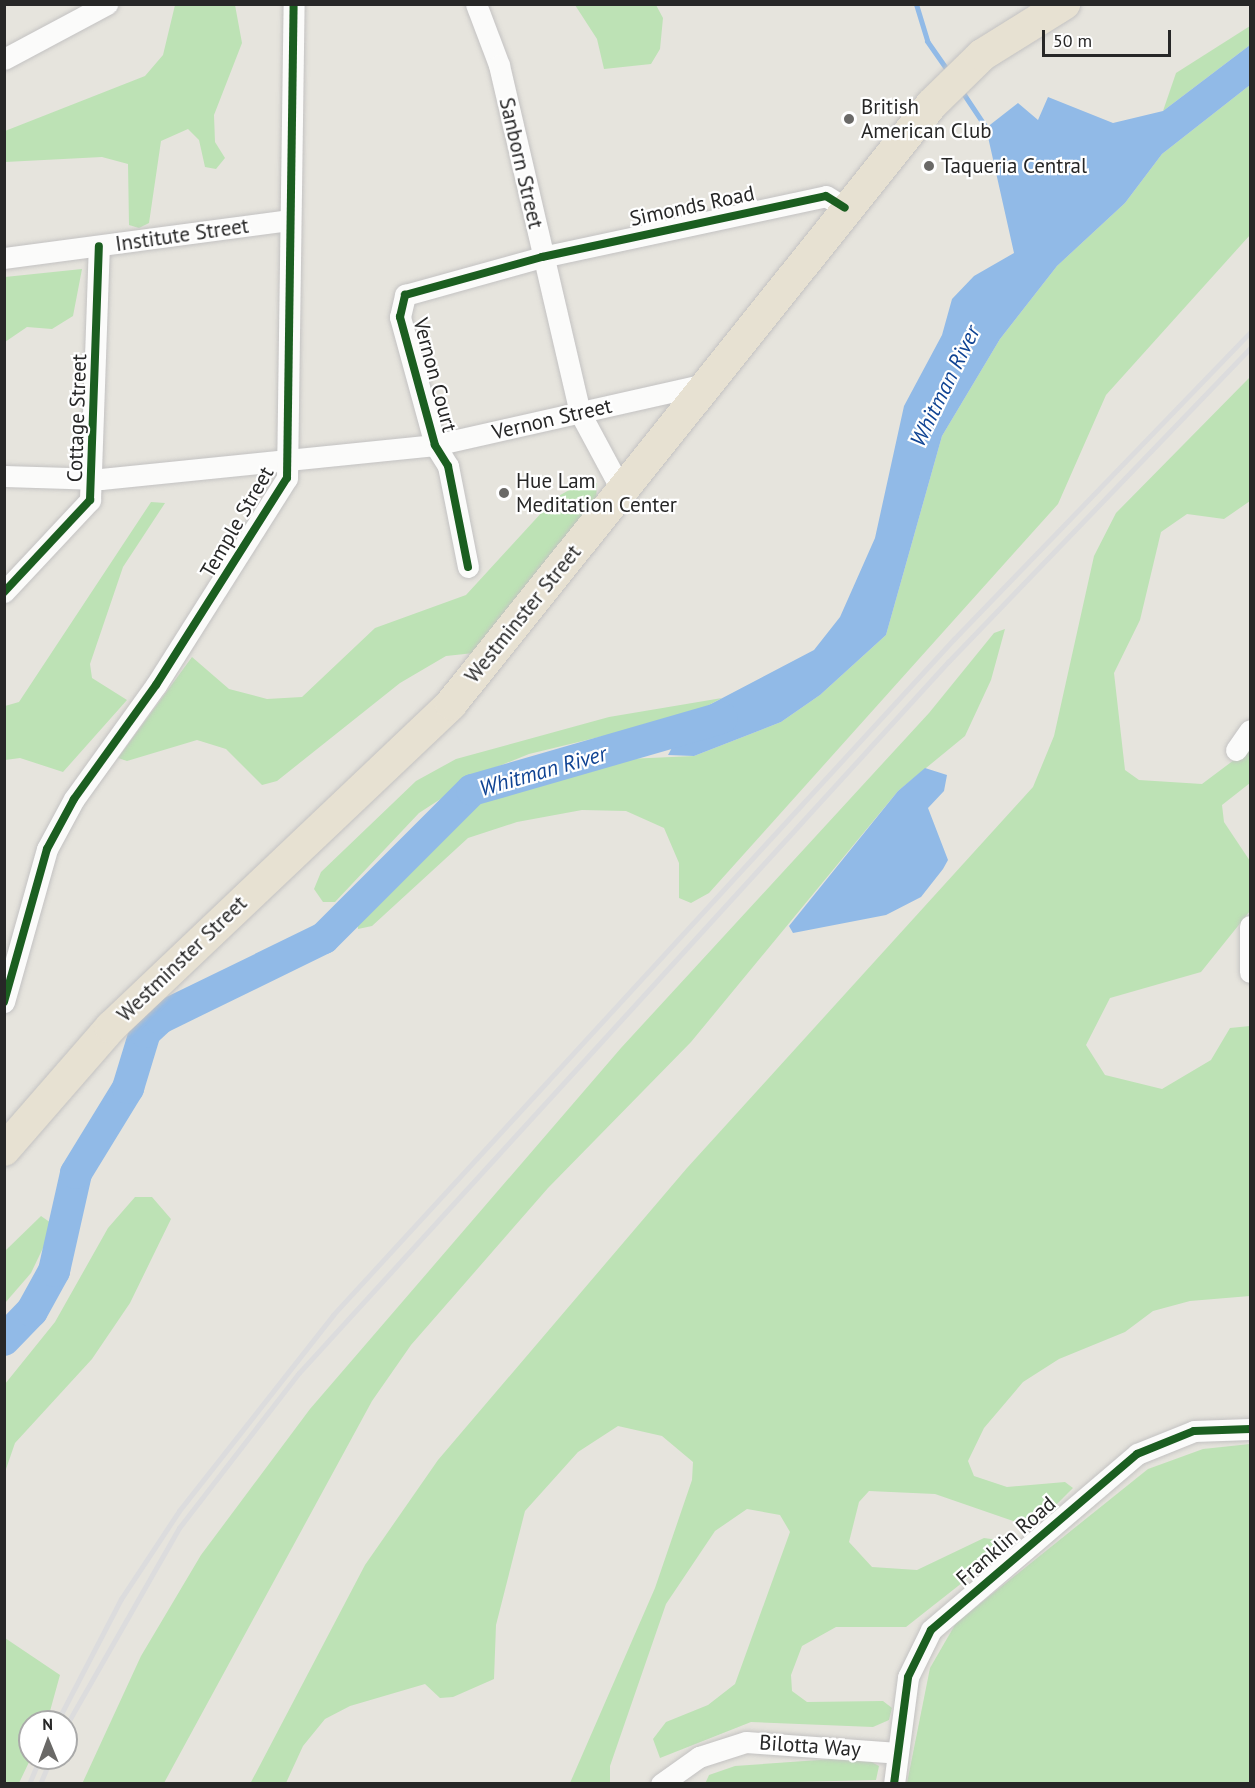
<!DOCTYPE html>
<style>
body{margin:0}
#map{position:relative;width:1255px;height:1788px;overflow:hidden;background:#e6e4dd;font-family:"PT Sans",sans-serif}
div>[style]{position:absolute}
.green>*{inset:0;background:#bde2b5}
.water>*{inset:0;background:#91bae7}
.stream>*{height:5px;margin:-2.5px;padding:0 2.5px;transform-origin:2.5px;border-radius:2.5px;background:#91bae7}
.river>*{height:32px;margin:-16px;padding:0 16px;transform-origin:16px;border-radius:16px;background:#91bae7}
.roads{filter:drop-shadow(0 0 2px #c3c2c2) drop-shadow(0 0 2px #c3c2c2)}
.minor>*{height:21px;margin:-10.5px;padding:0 10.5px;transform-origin:10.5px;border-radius:10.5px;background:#fbfbfa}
.highway>*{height:32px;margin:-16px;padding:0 16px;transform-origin:16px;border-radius:16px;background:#e7e1d2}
.rail>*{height:4.5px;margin:-2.25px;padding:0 2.25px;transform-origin:2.25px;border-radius:2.25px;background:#dcdcdd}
.cycleway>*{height:8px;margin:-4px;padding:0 4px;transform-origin:4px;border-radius:4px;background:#1b5e20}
.dots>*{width:16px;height:16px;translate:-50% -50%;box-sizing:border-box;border:3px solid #fff;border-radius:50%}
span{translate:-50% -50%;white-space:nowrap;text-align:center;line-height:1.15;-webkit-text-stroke:4.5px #fff;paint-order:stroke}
.poi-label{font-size:21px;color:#272727}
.left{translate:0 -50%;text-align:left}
.street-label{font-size:21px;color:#272727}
.water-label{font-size:22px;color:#0f4393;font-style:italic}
.frame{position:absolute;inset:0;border:6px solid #272727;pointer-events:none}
.north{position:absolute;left:18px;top:1710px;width:60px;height:60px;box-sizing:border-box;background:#fff;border:2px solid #a9a9a9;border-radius:50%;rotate:359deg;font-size:16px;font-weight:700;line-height:24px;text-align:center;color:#272727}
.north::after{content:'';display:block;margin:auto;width:21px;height:27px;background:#6a6967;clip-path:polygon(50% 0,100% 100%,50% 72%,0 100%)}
.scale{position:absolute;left:1042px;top:30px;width:129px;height:27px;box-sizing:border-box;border:3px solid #272727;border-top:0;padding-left:8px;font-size:18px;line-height:21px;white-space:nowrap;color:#272727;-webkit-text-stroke:4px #fff;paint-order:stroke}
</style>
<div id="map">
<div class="green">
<i style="clip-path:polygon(175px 5px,235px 5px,242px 43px,214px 115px,215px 142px,225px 158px,216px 169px,205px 167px,199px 140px,188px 129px,161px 141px,149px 223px,139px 228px,129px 225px,128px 164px,102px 157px,5px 162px,5px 131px,145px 76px,163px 55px)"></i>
<i style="clip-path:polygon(575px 5px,656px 5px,663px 18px,660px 49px,651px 64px,604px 69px,597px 39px)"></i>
<i style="clip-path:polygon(1250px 26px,1250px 45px,1163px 111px,1176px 73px)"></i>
<i style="clip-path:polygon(1250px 85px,1250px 235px,1106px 395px,1058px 504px,709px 893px,691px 903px,679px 898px,679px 863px,664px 828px,626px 811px,582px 810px,517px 822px,468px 838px,372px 926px,358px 929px,357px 917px,474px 799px,627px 759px,694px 756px,781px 722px,820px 695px,886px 635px,942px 436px,1000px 339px,1057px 266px,1125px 203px,1162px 154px)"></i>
<i style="clip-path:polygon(82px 269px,73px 316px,52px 329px,27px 327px,5px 342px,5px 277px)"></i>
<i style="clip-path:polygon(1250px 377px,1250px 501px,1224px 519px,1187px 514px,1161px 532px,1140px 620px,1114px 673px,1125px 770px,1139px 780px,1202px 784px,1250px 748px,1250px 783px,1222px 805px,1224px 822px,1250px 861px,1250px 911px,1201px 972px,1110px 998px,1086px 1045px,1105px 1075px,1162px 1089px,1211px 1060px,1230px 1028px,1250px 1026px,1250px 1296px,1190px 1301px,1153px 1311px,1125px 1332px,1059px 1359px,1023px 1382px,984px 1428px,968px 1461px,974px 1476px,1007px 1487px,1065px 1482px,1073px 1488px,1039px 1522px,1016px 1522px,935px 1494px,869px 1491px,859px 1502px,849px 1542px,872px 1567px,917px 1570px,984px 1538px,998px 1540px,986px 1564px,906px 1627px,836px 1627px,802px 1646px,791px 1675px,792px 1691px,807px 1702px,883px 1701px,892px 1708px,889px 1720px,873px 1727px,751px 1722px,660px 1758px,653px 1739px,666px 1722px,708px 1705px,735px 1684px,790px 1532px,780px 1515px,747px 1509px,715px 1531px,666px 1604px,610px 1766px,610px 1783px,570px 1783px,655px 1588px,692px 1480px,693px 1462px,662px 1436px,618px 1426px,578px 1452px,525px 1511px,496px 1625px,494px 1679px,453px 1697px,440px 1698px,425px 1684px,350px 1706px,325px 1719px,303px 1746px,286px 1783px,250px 1784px,365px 1565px,438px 1460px,687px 1168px,1033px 787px,1054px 736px,1094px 556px,1116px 513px)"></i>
<i style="clip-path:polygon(597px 483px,596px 503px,474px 653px,446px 656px,400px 683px,277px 781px,262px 785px,226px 749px,197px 740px,127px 761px,118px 758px,192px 657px,229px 689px,267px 699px,302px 697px,375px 628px,466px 595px,555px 498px,580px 484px)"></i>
<i style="clip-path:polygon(151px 502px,165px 503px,123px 567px,90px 664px,92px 678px,127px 700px,63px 772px,20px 758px,5px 760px,5px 706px,19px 702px)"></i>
<i style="clip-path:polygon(1005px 629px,991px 680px,965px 736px,898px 791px,691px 1042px,548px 1188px,411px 1345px,372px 1401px,164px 1783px,82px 1784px,141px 1656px,201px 1555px,310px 1409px,621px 1048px,929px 713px,994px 633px)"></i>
<i style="clip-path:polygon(722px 698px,690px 715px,529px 754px,479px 774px,419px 813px,335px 902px,323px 902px,314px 889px,321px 872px,416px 781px,456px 759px,609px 717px)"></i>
<i style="clip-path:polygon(135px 1197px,152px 1197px,171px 1219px,130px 1303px,92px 1359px,15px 1443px,5px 1472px,5px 1384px,55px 1322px,108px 1228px)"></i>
<i style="clip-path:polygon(41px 1216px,54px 1225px,31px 1273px,5px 1303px,5px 1251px)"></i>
<i style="clip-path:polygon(1250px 1444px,1250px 1783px,907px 1783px,930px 1668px,956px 1623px,1148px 1469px,1203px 1449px)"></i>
<i style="clip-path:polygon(5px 1638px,60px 1675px,47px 1722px,30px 1722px,31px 1758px,19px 1783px,5px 1783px)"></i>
<i style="clip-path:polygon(862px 1757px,879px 1766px,876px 1780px,705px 1784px,709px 1775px,735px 1766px)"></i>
</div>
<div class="water">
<i style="clip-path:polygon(1250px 45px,1250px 85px,1162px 154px,1125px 203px,1057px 266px,1000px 339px,942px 436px,886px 635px,820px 695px,781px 722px,694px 756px,668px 755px,690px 715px,814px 650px,840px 617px,875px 538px,904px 406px,942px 335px,952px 299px,974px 276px,1014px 253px,986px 128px,1018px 103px,1038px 120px,1048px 97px,1113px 123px,1163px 111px)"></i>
<i style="clip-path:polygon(925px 768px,947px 775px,944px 791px,928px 808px,948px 860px,943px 869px,921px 897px,886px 915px,793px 933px,789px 926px,898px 791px)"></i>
</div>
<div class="stream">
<i style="left:916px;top:4px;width:39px;rotate:73deg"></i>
<i style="left:927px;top:41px;width:39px;rotate:55deg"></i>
<i style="left:961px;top:90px;width:50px;rotate:56.3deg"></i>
</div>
<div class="river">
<i style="left:4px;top:1340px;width:40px;rotate:-46deg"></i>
<i style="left:32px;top:1311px;width:46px;rotate:-61.2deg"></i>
<i style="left:54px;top:1271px;width:100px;rotate:-77.3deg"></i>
<i style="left:76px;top:1173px;width:100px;rotate:-58.5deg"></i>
<i style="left:128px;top:1088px;width:59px;rotate:-73.1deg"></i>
<i style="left:145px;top:1032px;width:21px;rotate:-43deg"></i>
<i style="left:160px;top:1018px;width:182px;rotate:-26deg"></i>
<i style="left:324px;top:938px;width:209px;rotate:-45deg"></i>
<i style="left:472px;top:790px;width:260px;rotate:-16.1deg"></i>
</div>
<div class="roads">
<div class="minor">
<i style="left:476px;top:4px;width:65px;rotate:69.3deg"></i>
<i style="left:499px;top:65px;width:357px;rotate:76.9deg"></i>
<i style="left:580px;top:413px;width:89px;rotate:61.7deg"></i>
<i style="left:4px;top:59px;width:117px;rotate:-28.1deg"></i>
<i style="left:4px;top:258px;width:286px;rotate:-7.6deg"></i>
<i style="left:4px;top:476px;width:97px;rotate:1.8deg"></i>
<i style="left:101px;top:479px;width:336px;rotate:-5.8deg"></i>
<i style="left:435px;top:445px;width:277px;rotate:-12.7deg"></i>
<i style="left:468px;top:567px;width:103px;rotate:-101.2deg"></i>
<i style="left:448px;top:466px;width:25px;rotate:-122deg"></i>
<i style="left:435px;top:445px;width:133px;rotate:-105.3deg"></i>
<i style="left:400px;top:317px;width:23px;rotate:-77deg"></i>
<i style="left:405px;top:295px;width:142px;rotate:-15.5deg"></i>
<i style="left:542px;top:257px;width:290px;rotate:-12.1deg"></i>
<i style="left:826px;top:196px;width:22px;rotate:32deg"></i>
<i style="left:4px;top:592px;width:126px;rotate:-46.9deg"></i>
<i style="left:90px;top:500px;width:254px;rotate:-88deg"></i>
<i style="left:1236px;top:750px;width:24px;rotate:-55deg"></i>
<i style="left:1250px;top:926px;width:46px;rotate:90deg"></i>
<i style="left:4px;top:1002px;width:159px;rotate:-74.3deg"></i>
<i style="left:47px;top:849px;width:57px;rotate:-61.6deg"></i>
<i style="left:74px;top:799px;width:140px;rotate:-54.3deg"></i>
<i style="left:156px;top:685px;width:245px;rotate:-57.7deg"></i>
<i style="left:287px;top:478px;width:474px;rotate:-89.2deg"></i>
<i style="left:661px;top:1784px;width:47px;rotate:-35.4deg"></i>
<i style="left:699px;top:1757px;width:49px;rotate:-17.7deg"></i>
<i style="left:746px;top:1742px;width:152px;rotate:4.1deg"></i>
<i style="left:894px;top:1784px;width:108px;rotate:-82.5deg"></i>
<i style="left:908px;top:1677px;width:52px;rotate:-63.9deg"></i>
<i style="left:931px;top:1630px;width:271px;rotate:-40.5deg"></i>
<i style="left:1137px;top:1454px;width:61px;rotate:-22deg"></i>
<i style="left:1194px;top:1431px;width:56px;rotate:-2deg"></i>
</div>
<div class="highway">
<i style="left:4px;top:1150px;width:163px;rotate:-49deg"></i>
<i style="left:111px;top:1027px;width:469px;rotate:-43.5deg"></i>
<i style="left:451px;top:704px;width:768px;rotate:-51.29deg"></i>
<i style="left:931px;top:105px;width:71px;rotate:-44.4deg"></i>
<i style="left:982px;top:55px;width:97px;rotate:-31.9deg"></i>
</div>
</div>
<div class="rail">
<i style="left:57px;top:1722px;width:139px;rotate:-62.5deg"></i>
<i style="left:121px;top:1599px;width:105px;rotate:-56.6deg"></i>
<i style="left:179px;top:1511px;width:249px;rotate:-51.8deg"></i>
<i style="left:333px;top:1315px;width:918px;rotate:-47.43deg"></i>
<i style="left:954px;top:639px;width:426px;rotate:-46deg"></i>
<i style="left:66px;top:1726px;width:228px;rotate:-60.3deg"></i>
<i style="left:179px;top:1528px;width:196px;rotate:-52.3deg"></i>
<i style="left:299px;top:1373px;width:963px;rotate:-47.61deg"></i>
<i style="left:948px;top:662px;width:436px;rotate:-46.1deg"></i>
<i style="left:29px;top:1784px;width:28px;rotate:-67deg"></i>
<i style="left:40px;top:1784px;width:28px;rotate:-67deg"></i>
</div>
<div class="cycleway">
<i style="left:468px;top:567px;width:103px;rotate:-101.2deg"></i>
<i style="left:448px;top:466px;width:25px;rotate:-122deg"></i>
<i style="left:435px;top:445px;width:133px;rotate:-105.3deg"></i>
<i style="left:400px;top:317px;width:23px;rotate:-77deg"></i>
<i style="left:405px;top:295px;width:142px;rotate:-15.5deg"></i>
<i style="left:542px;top:257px;width:290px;rotate:-12.1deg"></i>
<i style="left:826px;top:196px;width:22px;rotate:32deg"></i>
<i style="left:4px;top:592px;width:126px;rotate:-46.9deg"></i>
<i style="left:90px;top:500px;width:254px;rotate:-88deg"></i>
<i style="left:4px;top:1002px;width:159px;rotate:-74.3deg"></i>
<i style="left:47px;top:849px;width:57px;rotate:-61.6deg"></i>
<i style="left:74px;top:799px;width:140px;rotate:-54.3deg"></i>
<i style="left:156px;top:685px;width:245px;rotate:-57.7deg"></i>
<i style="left:287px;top:478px;width:474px;rotate:-89.2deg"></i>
<i style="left:894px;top:1784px;width:108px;rotate:-82.5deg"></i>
<i style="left:908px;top:1677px;width:52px;rotate:-63.9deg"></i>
<i style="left:931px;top:1630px;width:271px;rotate:-40.5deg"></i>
<i style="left:1137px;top:1454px;width:61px;rotate:-22deg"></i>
<i style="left:1194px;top:1431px;width:56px;rotate:-2deg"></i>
</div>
<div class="dots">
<i style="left:849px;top:119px;background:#6a6967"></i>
<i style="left:929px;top:166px;background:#6a6967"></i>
<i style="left:504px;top:493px;background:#6a6967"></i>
</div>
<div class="poi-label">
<span class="left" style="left:861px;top:119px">British<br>American Club</span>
<span class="left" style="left:941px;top:166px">Taqueria Central</span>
<span class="left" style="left:516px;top:493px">Hue Lam<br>Meditation Center</span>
</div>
<div class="street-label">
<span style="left:521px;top:163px;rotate:77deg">Sanborn Street</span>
<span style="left:692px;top:206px;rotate:-12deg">Simonds Road</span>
<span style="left:182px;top:235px;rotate:-8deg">Institute Street</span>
<span style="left:435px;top:375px;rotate:75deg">Vernon Court</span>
<span style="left:77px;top:418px;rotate:-88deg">Cottage Street</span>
<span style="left:552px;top:419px;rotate:-13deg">Vernon Street</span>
<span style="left:237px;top:522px;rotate:-60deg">Temple Street</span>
<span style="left:523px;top:614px;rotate:-51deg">Westminster Street</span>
<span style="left:182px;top:959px;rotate:-44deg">Westminster Street</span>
<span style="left:1006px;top:1541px;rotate:-41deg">Franklin Road</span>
<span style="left:810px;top:1746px;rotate:4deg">Bilotta Way</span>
</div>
<div class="water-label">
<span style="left:945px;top:386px;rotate:-64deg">Whitman River</span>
<span style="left:543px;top:771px;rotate:-16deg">Whitman River</span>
</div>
<div class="frame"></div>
<div class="north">N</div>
<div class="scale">50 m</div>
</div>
